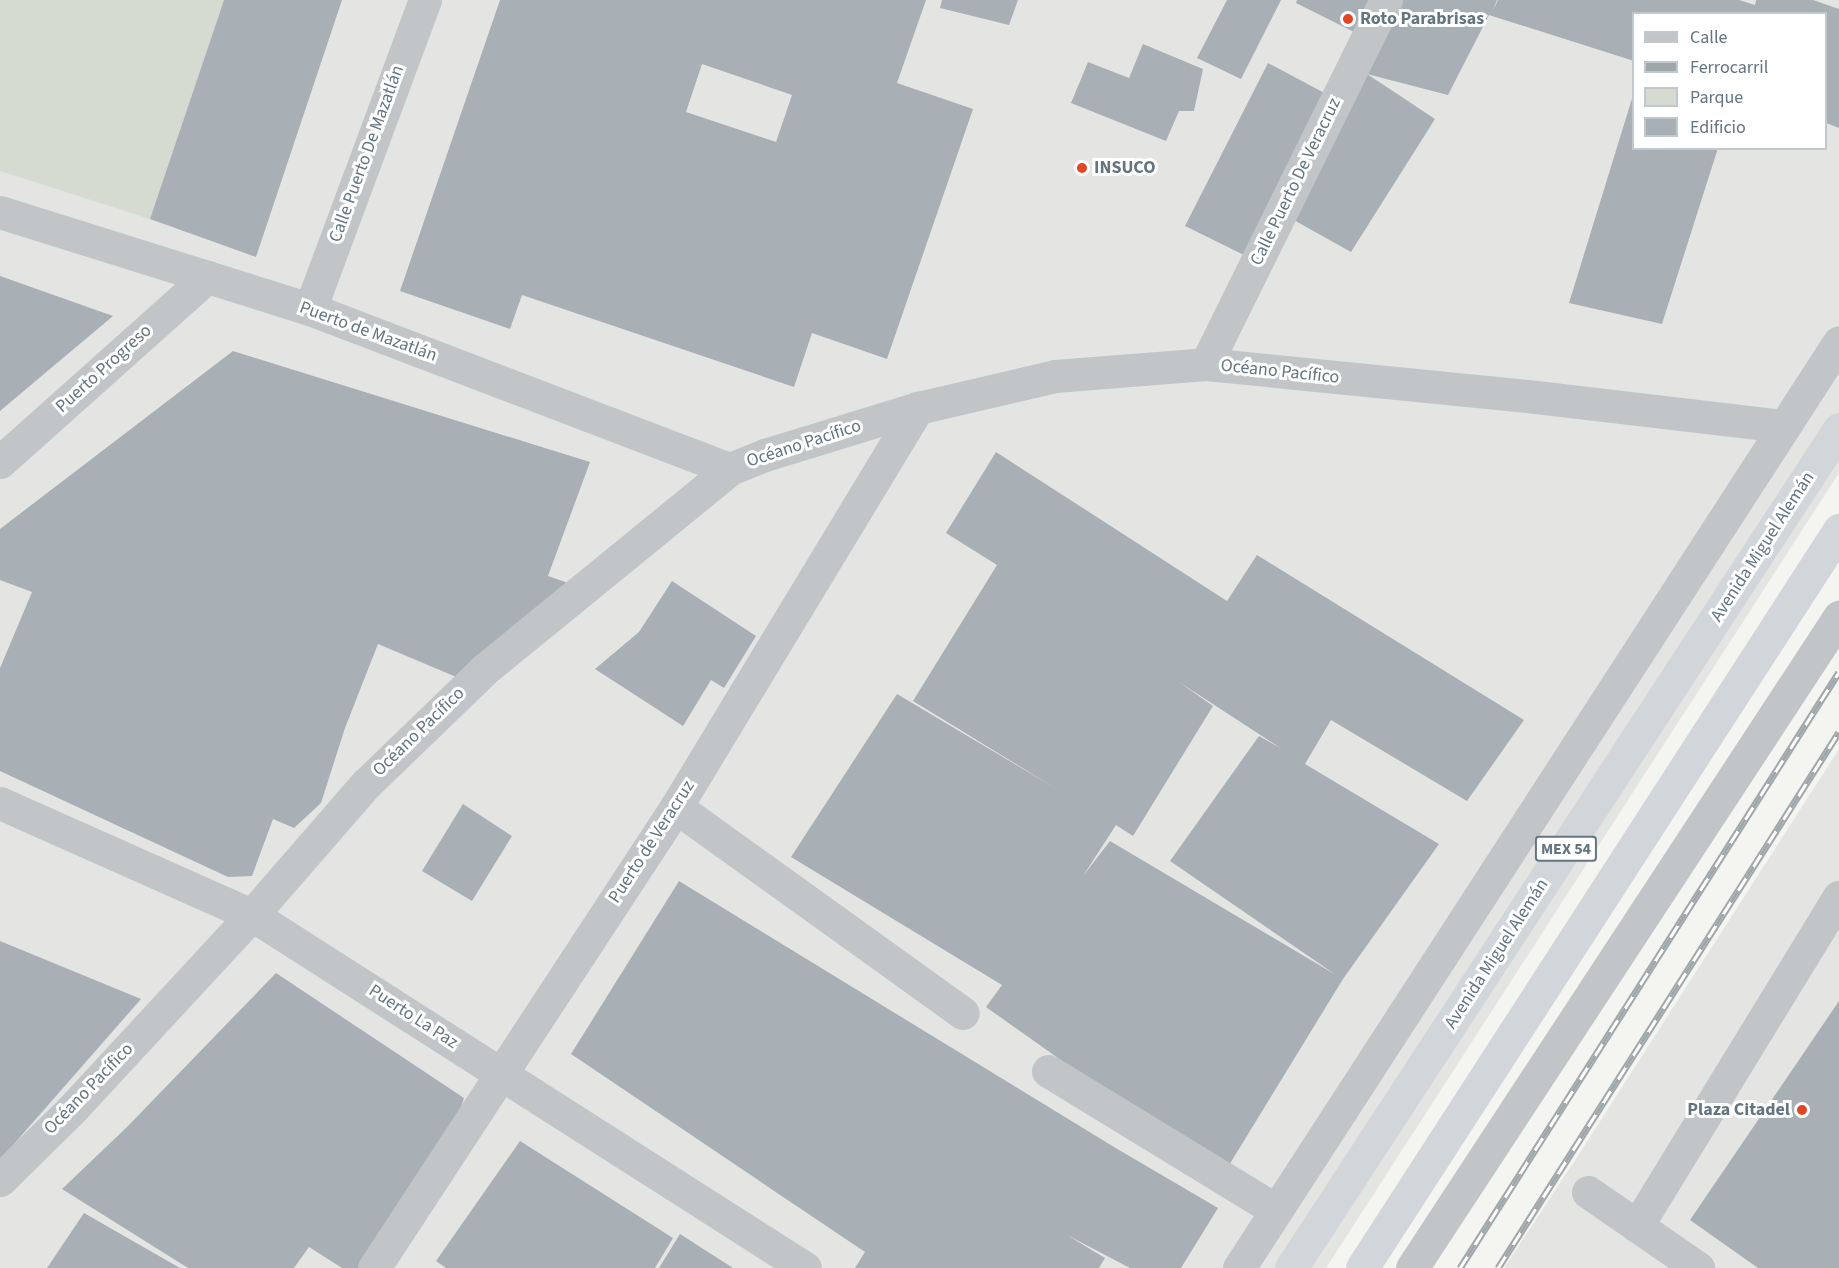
<!DOCTYPE html>
<meta charset="utf-8">
<style>
body{margin:0}
#map{position:relative;width:1839px;height:1268px;overflow:hidden;background:#f4f4f0;font-family:"Source Sans 3",sans-serif}
div>[style]{position:absolute}
.built>*{inset:0;background:#e4e5e3}
.green>*{inset:0;background:#d5dbd1}
.building>*{inset:0;background:#a8b0b5}
.minor>*{height:33px;margin:-16.5px;padding:0 16.5px;transform-origin:16.5px;border-radius:16.5px;background:#c1c5c8}
.highway>*{height:33px;margin:-16.5px;padding:0 16.5px;transform-origin:16.5px;border-radius:16.5px;background:#d1d6da}
.rail>*{height:7px;margin-top:-3.5px;transform-origin:0;background:repeating-linear-gradient(90deg,#fff 0 14px,#a0a7ab 0 28px);box-sizing:border-box;border-block:2px solid #a0a7ab}
.dots>*{width:16px;height:16px;translate:-50% -50%;box-sizing:border-box;border:3px solid #fff;border-radius:50%}
span{translate:-50% -50%;white-space:nowrap;text-align:center;line-height:1.15;-webkit-text-stroke:6px #fff;paint-order:stroke}
.shield-label span{padding:2px 4px;background:#fff;border:2px solid;border-radius:4px;-webkit-text-stroke-width:0}
.shield-label{font-size:16px;color:#637581;font-weight:700}
.poi-label{font-size:18px;color:#637581;font-weight:700}
.left{translate:0 -50%;text-align:left}
.right{translate:-100% -50%;text-align:right}
.street-label{font-size:18px;color:#637581}
.legend{position:absolute;left:1632px;top:12px;width:195px;height:138px;box-sizing:border-box;background:#fff;border:2px solid #c1c8cd;margin:0;padding:8px 10px;list-style:none;font-size:18px;color:#637581}
.legend li{display:flex;align-items:center;gap:12px;height:30px}
.legend b{width:30px;border:2px solid #c1c8cd}
</style>
<div id="map">
<div class="built">
<i style="clip-path:polygon(evenodd,0 0,1839px 0,1839px 473px,1326px 1268px,0 1268px,0 0,1634px 14px,1826px 14px,1826px 148px,1634px 148px,1634px 14px)"></i>
<i style="clip-path:polygon(1839px 749px,1839px 1268px,1504px 1268px,1581px 1151px)"></i>
</div>
<div class="green">
<i style="clip-path:polygon(0 0,224px 0,150px 219px,0 171px)"></i>
</div>
<div class="building">
<i style="clip-path:polygon(224px 0,342px 0,256px 257px,150px 219px)"></i>
<i style="clip-path:polygon(evenodd,500px 0,926px 0,897px 83px,973px 109px,887px 359px,812px 333px,794px 387px,522px 295px,510px 329px,400px 291px,500px 0,702px 64px,792px 95px,776px 142px,686px 112px,702px 64px)"></i>
<i style="clip-path:polygon(942px 0,1018px 0,1009px 25px,940px 8px)"></i>
<i style="clip-path:polygon(1227px 0,1281px 0,1241px 79px,1197px 58px)"></i>
<i style="clip-path:polygon(1297px 0,1377px 0,1360px 35px,1296px 3px)"></i>
<i style="clip-path:polygon(1403px 0,1497px 0,1493px 10px,1498px 0,1739px 0,1755px 5px,1756px 0,1813px 0,1839px 9px,1839px 128px,1826px 123px,1826px 14px,1634px 14px,1634px 61px,1489px 15px,1448px 95px,1367px 74px,1435px 119px,1351px 252px,1283px 214px,1367px 74px)"></i>
<i style="clip-path:polygon(1143px 44px,1203px 69px,1194px 111px,1179px 111px,1166px 141px,1071px 103px,1088px 62px,1129px 78px)"></i>
<i style="clip-path:polygon(1268px 63px,1332px 97px,1248px 257px,1185px 226px)"></i>
<i style="clip-path:polygon(1634px 92px,1634px 148px,1718px 148px,1662px 324px,1569px 303px)"></i>
<i style="clip-path:polygon(0 276px,113px 316px,0 411px)"></i>
<i style="clip-path:polygon(233px 351px,590px 462px,548px 576px,571px 584px,461px 679px,378px 644px,345px 728px,321px 803px,294px 828px,273px 819px,252px 876px,228px 877px,0 771px,0 668px,32px 592px,0 580px,0 529px)"></i>
<i style="clip-path:polygon(evenodd,996px 452px,1227px 601px,1257px 555px,1524px 720px,1467px 801px,1331px 720px,1305px 764px,1439px 844px,1343px 979px,1223px 1175px,986px 1007px,1002px 985px,791px 857px,897px 694px,1055px 788px,913px 701px,997px 565px,946px 533px,996px 452px,1179px 682px,1282px 749px,1259px 736px,1170px 861px,1336px 975px,1110px 841px,1083px 876px,1116px 825px,1133px 836px,1213px 706px,1179px 682px)"></i>
<i style="clip-path:polygon(672px 581px,756px 636px,724px 688px,711px 680px,683px 726px,595px 669px,639px 632px)"></i>
<i style="clip-path:polygon(463px 804px,512px 836px,472px 901px,422px 871px)"></i>
<i style="clip-path:polygon(679px 881px,1114px 1147px,1218px 1208px,1181px 1268px,1130px 1268px,1067px 1235px,1105px 1258px,1099px 1268px,855px 1268px,865px 1252px,571px 1054px)"></i>
<i style="clip-path:polygon(0 941px,141px 999px,0 1160px)"></i>
<i style="clip-path:polygon(276px 973px,464px 1098px,456px 1124px,361px 1268px,342px 1268px,309px 1247px,294px 1268px,188px 1268px,62px 1189px,127px 1127px)"></i>
<i style="clip-path:polygon(1839px 1001px,1839px 1268px,1758px 1268px,1690px 1220px)"></i>
<i style="clip-path:polygon(520px 1141px,673px 1238px,655px 1268px,446px 1268px,436px 1261px)"></i>
<i style="clip-path:polygon(84px 1213px,180px 1268px,47px 1268px)"></i>
<i style="clip-path:polygon(680px 1234px,733px 1268px,659px 1268px)"></i>
</div>
<div class="minor">
<i style="left:0;top:212px;width:325px;rotate:17.4deg"></i>
<i style="left:310px;top:309px;width:449px;rotate:20.9deg"></i>
<i style="left:310px;top:309px;width:330px;rotate:-69.6deg"></i>
<i style="left:1206px;top:364px;width:406px;rotate:-63.7deg"></i>
<i style="left:0;top:462px;width:278px;rotate:-41.8deg"></i>
<i style="left:0;top:803px;width:276px;rotate:24deg"></i>
<i style="left:252px;top:915px;width:656px;rotate:32.55deg"></i>
<i style="left:676px;top:807px;width:353px;rotate:35.7deg"></i>
<i style="left:1048px;top:1071px;width:267px;rotate:31.4deg"></i>
<i style="left:0;top:1180px;width:103px;rotate:-44.6deg"></i>
<i style="left:73px;top:1108px;width:263px;rotate:-47.2deg"></i>
<i style="left:252px;top:915px;width:174px;rotate:-49deg"></i>
<i style="left:366px;top:784px;width:165px;rotate:-44deg"></i>
<i style="left:485px;top:669px;width:316px;rotate:-39.2deg"></i>
<i style="left:730px;top:469px;width:38px;rotate:-22deg"></i>
<i style="left:765px;top:455px;width:160px;rotate:-17.1deg"></i>
<i style="left:918px;top:408px;width:141px;rotate:-13.1deg"></i>
<i style="left:1055px;top:376px;width:151px;rotate:-4.5deg"></i>
<i style="left:1206px;top:364px;width:332px;rotate:5.7deg"></i>
<i style="left:1536px;top:397px;width:249px;rotate:6.7deg"></i>
<i style="left:1588px;top:1192px;width:134px;rotate:34.6deg"></i>
<i style="left:1637px;top:1226px;width:386px;rotate:-58.5deg"></i>
<i style="left:374px;top:1268px;width:551px;rotate:-56.77deg"></i>
<i style="left:676px;top:807px;width:467px;rotate:-58.8deg"></i>
<i style="left:1239px;top:1268px;width:1103px;rotate:-57.06deg"></i>
<i style="left:1412px;top:1268px;width:779px;rotate:-56.74deg"></i>
</div>
<div class="highway">
<i style="left:1291px;top:1268px;width:1002px;rotate:-56.85deg"></i>
<i style="left:1362px;top:1268px;width:879px;rotate:-57.12deg"></i>
</div>
<div class="rail">
<i style="left:1460px;top:1268px;width:706px;rotate:-57.55deg"></i>
<i style="left:1498px;top:1268px;width:635px;rotate:-57.54deg"></i>
</div>
<div class="dots">
<i style="left:1348px;top:19px;background:#e34421"></i>
<i style="left:1082px;top:168px;background:#e34421"></i>
<i style="left:1802px;top:1110px;background:#e34421"></i>
</div>
<div class="shield-label">
<span style="left:1566px;top:849px">MEX 54</span>
</div>
<div class="poi-label">
<span class="left" style="left:1360px;top:19px">Roto Parabrisas</span>
<span class="left" style="left:1094px;top:168px">INSUCO</span>
<span class="right" style="left:1790px;top:1110px">Plaza Citadel</span>
</div>
<div class="street-label">
<span style="left:367px;top:154px;rotate:-70deg">Calle Puerto De Mazatlán</span>
<span style="left:1296px;top:182px;rotate:-64deg">Calle Puerto De Veracruz</span>
<span style="left:368px;top:332px;rotate:20deg">Puerto de Mazatlán</span>
<span style="left:104px;top:369px;rotate:-42deg">Puerto Progreso</span>
<span style="left:1280px;top:372px;rotate:6deg">Océano Pacífico</span>
<span style="left:804px;top:444px;rotate:-18deg">Océano Pacífico</span>
<span style="left:1763px;top:547px;rotate:-57deg">Avenida Miguel Alemán</span>
<span style="left:419px;top:732px;rotate:-44deg">Océano Pacífico</span>
<span style="left:652px;top:842px;rotate:-57deg">Puerto de Veracruz</span>
<span style="left:1497px;top:954px;rotate:-57deg">Avenida Miguel Alemán</span>
<span style="left:413px;top:1017px;rotate:33deg">Puerto La Paz</span>
<span style="left:89px;top:1089px;rotate:-46deg">Océano Pacífico</span>
</div>
<ul class="legend">
<li><b style="height:8px;background:#c1c5c8"></b>Calle</li>
<li><b style="height:8px;background:#a0a7ab"></b>Ferrocarril</li>
<li><b style="height:16px;background:#d5dbd1"></b>Parque</li>
<li><b style="height:16px;background:#a8b0b5"></b>Edificio</li>
</ul>
</div>
